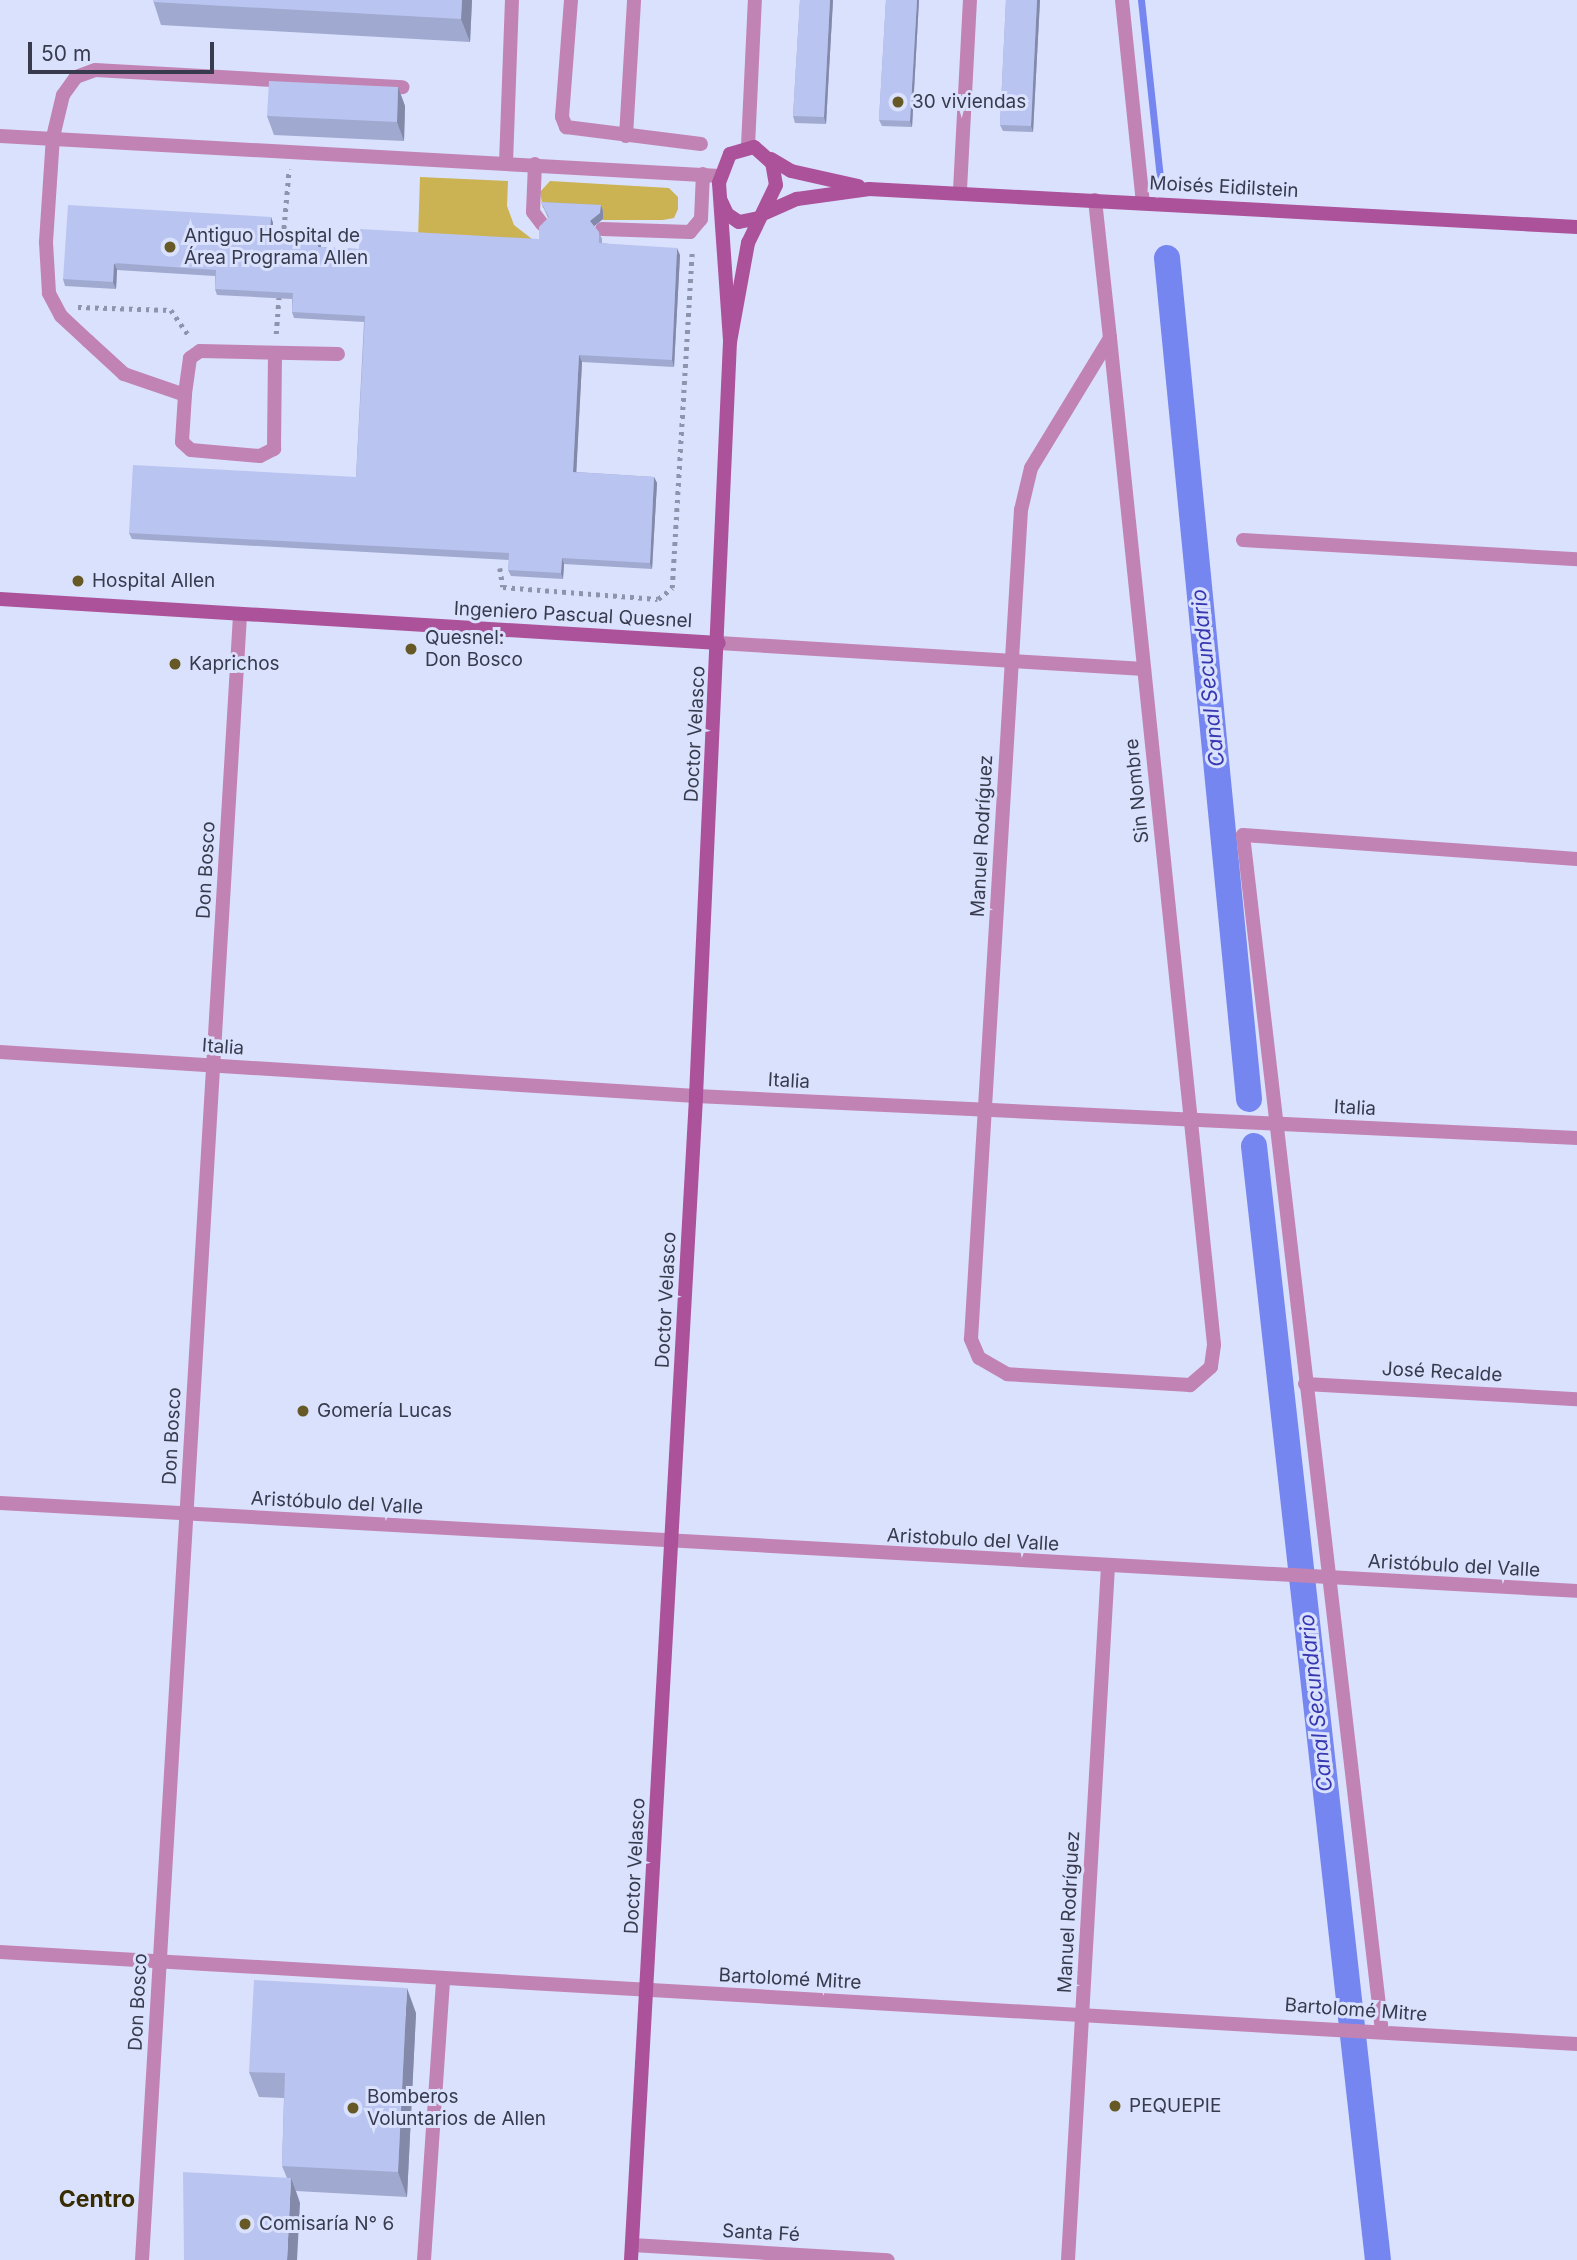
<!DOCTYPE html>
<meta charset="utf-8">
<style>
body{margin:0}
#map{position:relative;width:1577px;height:2260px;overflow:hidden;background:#dae1fd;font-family:Inter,sans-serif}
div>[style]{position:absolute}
.green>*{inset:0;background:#cbb253}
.stream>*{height:7px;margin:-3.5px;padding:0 3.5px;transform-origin:3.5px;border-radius:3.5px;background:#7686f0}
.canal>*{height:26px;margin:-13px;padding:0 13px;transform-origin:13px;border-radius:13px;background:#7686f0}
.path>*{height:4.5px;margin-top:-2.25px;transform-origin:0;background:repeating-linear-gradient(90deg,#8e94ab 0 3.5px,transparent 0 8.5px)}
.lane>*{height:14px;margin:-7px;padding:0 7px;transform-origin:7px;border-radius:7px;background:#c183b3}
.street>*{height:14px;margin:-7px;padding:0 7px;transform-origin:7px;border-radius:7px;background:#c183b3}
.secondary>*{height:14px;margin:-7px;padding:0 7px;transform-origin:7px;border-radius:7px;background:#ab529b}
.wall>*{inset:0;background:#a0a9cf}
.shaded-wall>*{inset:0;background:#8289a9}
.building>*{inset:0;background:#bac4f1}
.dots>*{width:19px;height:19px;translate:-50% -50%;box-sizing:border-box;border:4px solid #dae1fd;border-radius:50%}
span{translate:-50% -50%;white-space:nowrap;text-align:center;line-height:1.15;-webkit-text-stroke:6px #dae1fd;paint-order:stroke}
.poi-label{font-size:19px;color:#373b4d}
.left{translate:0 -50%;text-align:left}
.street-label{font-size:19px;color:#373b4d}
.water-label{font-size:21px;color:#3637b1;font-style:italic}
.quarter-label{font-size:23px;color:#382d02;font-weight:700}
.scale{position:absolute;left:28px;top:42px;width:186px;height:32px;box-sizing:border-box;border:4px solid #373b4d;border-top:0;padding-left:9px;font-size:21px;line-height:24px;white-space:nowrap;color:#373b4d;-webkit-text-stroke:5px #dae1fd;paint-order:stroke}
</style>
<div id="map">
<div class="green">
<i style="clip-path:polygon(420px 177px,508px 181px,507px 206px,514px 225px,541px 246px,418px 239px)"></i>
<i style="clip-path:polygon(550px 181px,669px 188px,678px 197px,678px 209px,674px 218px,663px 220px,603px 220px,603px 212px,543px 208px,540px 192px)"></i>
</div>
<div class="stream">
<i style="left:1141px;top:0;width:189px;rotate:83.9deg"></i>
</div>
<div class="canal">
<i style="left:1167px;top:258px;width:845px;rotate:84.43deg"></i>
<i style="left:1254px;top:1146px;width:1121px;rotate:83.65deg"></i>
</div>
<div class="path">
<i style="left:283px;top:237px;width:68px;rotate:-85deg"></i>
<i style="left:78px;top:307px;width:93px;rotate:1.8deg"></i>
<i style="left:171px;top:310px;width:32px;rotate:55deg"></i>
<i style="left:276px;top:334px;width:40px;rotate:-85.7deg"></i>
<i style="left:500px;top:568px;width:19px;rotate:81deg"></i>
<i style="left:503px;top:587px;width:155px;rotate:4.4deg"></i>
<i style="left:658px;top:599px;width:18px;rotate:-38deg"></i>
<i style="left:672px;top:588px;width:338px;rotate:-86.6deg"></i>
</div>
<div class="lane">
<i style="left:571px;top:0;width:117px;rotate:94.4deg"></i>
<i style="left:562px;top:117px;width:11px;rotate:68deg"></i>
<i style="left:566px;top:127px;width:136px;rotate:7.2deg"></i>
<i style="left:1122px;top:0;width:203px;rotate:84.1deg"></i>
<i style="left:0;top:136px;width:721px;rotate:3.18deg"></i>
<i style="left:626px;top:136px;width:136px;rotate:-86.6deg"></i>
<i style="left:506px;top:163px;width:163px;rotate:-87.9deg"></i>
<i style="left:535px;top:164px;width:48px;rotate:92.4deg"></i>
<i style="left:533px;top:212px;width:15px;rotate:53deg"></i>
<i style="left:602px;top:229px;width:88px;rotate:2deg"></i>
<i style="left:690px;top:232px;width:17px;rotate:-50deg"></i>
<i style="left:701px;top:219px;width:45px;rotate:-87.5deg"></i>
<i style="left:338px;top:354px;width:138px;rotate:-178.8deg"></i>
<i style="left:200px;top:351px;width:12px;rotate:145deg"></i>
<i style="left:190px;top:358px;width:37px;rotate:98deg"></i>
<i style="left:185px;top:395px;width:65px;rotate:-161deg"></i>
<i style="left:124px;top:374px;width:49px;rotate:-137.5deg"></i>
<i style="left:88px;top:341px;width:37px;rotate:-137deg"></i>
<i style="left:61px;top:316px;width:26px;rotate:-118deg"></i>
<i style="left:49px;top:293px;width:51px;rotate:-93.4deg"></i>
<i style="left:46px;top:242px;width:105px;rotate:-86.2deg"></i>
<i style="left:53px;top:137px;width:43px;rotate:-76.6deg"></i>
<i style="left:63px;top:95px;width:22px;rotate:-54deg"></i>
<i style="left:76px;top:77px;width:20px;rotate:-20deg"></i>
<i style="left:95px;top:70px;width:308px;rotate:3.2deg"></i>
<i style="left:185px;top:395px;width:47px;rotate:93.7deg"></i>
<i style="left:182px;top:442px;width:12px;rotate:42deg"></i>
<i style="left:191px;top:450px;width:69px;rotate:5deg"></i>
<i style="left:260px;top:456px;width:16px;rotate:-27deg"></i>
<i style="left:274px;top:449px;width:96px;rotate:-89.4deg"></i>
<i style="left:1243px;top:835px;width:1204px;rotate:83.37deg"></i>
<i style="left:424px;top:2260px;width:282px;rotate:-86.1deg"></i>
</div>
<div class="street">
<i style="left:748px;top:146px;width:146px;rotate:-87.3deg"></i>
<i style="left:960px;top:190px;width:190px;rotate:-87deg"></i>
<i style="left:1095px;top:200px;width:139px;rotate:83.8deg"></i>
<i style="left:1110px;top:338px;width:1012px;rotate:84.1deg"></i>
<i style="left:1214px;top:1345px;width:22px;rotate:98deg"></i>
<i style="left:1211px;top:1367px;width:28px;rotate:139deg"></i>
<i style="left:1190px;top:1385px;width:183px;rotate:-176.6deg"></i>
<i style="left:1007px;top:1374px;width:32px;rotate:-150deg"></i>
<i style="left:979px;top:1358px;width:21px;rotate:-113deg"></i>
<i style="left:971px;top:1339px;width:831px;rotate:-86.55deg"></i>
<i style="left:1021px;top:510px;width:43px;rotate:-76.6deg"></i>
<i style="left:1031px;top:468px;width:152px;rotate:-58.7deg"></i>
<i style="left:1243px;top:540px;width:335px;rotate:3.3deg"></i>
<i style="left:719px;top:643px;width:426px;rotate:3.5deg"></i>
<i style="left:1243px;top:835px;width:335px;rotate:4.1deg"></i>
<i style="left:0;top:1052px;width:697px;rotate:3.62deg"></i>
<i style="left:696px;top:1096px;width:882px;rotate:2.73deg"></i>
<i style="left:1305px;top:1384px;width:272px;rotate:3.2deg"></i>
<i style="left:0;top:1503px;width:1579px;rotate:3.19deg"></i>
<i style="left:0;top:1952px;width:1580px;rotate:3.34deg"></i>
<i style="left:632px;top:2245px;width:256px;rotate:3.4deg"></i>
<i style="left:142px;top:2260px;width:1649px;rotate:-86.59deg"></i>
<i style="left:1068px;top:2260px;width:695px;rotate:-86.7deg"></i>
</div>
<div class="secondary">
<i style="left:771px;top:159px;width:23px;rotate:31deg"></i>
<i style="left:791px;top:171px;width:69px;rotate:12.6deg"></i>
<i style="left:721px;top:201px;width:14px;rotate:65deg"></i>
<i style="left:727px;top:214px;width:14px;rotate:34deg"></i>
<i style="left:739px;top:222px;width:21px;rotate:-11deg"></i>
<i style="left:765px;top:213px;width:35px;rotate:-24deg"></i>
<i style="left:797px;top:199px;width:73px;rotate:-7.9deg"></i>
<i style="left:869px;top:189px;width:709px;rotate:3.07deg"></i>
<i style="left:0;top:599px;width:720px;rotate:3.5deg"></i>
<i style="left:631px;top:2260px;width:1166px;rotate:-86.8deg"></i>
<i style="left:696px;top:1096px;width:755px;rotate:-87.42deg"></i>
<i style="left:730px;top:342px;width:101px;rotate:-79.7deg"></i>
<i style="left:748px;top:243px;width:64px;rotate:-64.2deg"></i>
<i style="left:776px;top:185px;width:22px;rotate:-100deg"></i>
<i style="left:772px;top:163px;width:24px;rotate:-138deg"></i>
<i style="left:754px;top:147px;width:25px;rotate:164deg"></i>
<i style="left:730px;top:154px;width:31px;rotate:111deg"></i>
<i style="left:719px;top:183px;width:159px;rotate:86deg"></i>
</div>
<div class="wall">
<i style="clip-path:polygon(153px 0,472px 0,470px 42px,161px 25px)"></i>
<i style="clip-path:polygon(800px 0,833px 0,826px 124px,795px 123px,793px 116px)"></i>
<i style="clip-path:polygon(886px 0,919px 0,912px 127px,882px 126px,879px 120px)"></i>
<i style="clip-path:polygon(1006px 0,1040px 0,1033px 132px,1003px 131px,1000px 125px)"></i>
<i style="clip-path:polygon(398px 87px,405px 106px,404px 141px,274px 135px,267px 116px)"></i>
<i style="clip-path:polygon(541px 202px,601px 205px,603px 211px,603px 219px,594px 226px,599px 232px,602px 239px,602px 243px,680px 255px,674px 367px,582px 362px,576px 472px,654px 477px,657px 483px,652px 569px,564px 564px,563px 579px,511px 576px,508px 570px,509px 560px,132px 539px,129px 533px,356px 477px,364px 322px,294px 318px,292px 312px,292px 299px,217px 295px,215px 289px,215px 276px,117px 270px,116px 289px,65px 286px,63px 279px,271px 217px,273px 223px,273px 231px,319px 233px,321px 239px,321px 247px,359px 249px,539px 239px,548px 218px)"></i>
<i style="clip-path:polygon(416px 2013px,407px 2197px,296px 2191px,300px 2203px,287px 2178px,282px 2166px,284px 2098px,259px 2097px,249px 2072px)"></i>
</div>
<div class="shaded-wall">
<i style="clip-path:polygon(462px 0,472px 0,470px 42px,461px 19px)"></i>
<i style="clip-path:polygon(830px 0,833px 0,826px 124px,824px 117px)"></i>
<i style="clip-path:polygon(917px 0,919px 0,912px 127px,910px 121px)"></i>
<i style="clip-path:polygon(1037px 0,1040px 0,1033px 132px,1031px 126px)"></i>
<i style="clip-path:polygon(398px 87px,405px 106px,404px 141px,397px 122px)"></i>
<i style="clip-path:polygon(601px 205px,603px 211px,603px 219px,592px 228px,590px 221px)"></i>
<i style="clip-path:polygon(271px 217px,273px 223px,272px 237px,270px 231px)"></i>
<i style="clip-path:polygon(319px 233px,321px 239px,321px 253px,318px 247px)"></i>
<i style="clip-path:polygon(677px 248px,680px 255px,674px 367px,672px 360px)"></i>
<i style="clip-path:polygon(114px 263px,117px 270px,116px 289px,113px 282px)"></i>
<i style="clip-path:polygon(579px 355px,582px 362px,576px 479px,573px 472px)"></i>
<i style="clip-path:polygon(654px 477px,657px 483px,652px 569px,650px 563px)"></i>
<i style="clip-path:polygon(562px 558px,564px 564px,563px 579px,561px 573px)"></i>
<i style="clip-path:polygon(407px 1988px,416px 2013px,407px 2197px,398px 2172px)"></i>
<i style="clip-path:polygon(291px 2178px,300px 2203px,297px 2260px,287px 2260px)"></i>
</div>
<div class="building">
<i style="clip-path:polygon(153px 0,462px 0,461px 19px,153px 2px)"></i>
<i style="clip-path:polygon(800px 0,830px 0,824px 117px,793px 116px)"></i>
<i style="clip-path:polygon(886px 0,917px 0,910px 121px,879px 120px)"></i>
<i style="clip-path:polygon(1006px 0,1037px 0,1031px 126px,1000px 125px)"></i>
<i style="clip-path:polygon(269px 81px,398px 87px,397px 122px,267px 116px)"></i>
<i style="clip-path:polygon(541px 202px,601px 205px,600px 213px,590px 221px,599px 232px,599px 243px,677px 248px,672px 360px,579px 355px,573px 472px,654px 477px,650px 563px,562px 558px,561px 573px,508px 570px,509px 553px,129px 533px,133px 465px,356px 477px,365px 316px,292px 312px,293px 293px,215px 289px,216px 270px,114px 263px,113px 282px,63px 279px,68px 205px,271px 217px,270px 231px,319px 233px,318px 247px,359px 249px,360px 229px,539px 239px,539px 227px,549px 217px)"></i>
<i style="clip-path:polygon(254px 1980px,407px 1988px,398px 2172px,282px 2166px,285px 2073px,249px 2072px)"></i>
<i style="clip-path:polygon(183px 2172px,291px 2178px,287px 2260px,184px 2260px)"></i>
</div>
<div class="dots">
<i style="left:898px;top:102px;background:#665926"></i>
<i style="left:170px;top:247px;background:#665926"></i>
<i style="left:78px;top:581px;background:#665926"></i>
<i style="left:411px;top:649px;background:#665926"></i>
<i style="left:175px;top:664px;background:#665926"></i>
<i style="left:303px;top:1411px;background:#665926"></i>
<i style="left:1115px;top:2106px;background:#665926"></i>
<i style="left:353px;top:2108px;background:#665926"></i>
<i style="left:245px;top:2224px;background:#665926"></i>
</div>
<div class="poi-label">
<span class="left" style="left:912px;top:102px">30 viviendas</span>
<span class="left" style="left:184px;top:247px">Antiguo Hospital de<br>Área Programa Allen</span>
<span class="left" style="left:92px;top:581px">Hospital Allen</span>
<span class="left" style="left:425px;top:649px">Quesnel:<br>Don Bosco</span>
<span class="left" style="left:189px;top:664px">Kaprichos</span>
<span class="left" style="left:317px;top:1411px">Gomería Lucas</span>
<span class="left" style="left:367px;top:2108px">Bomberos<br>Voluntarios de Allen</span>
<span class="left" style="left:1129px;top:2106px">PEQUEPIE</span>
<span class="left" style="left:259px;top:2224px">Comisaría N° 6</span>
</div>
<div class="street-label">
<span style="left:1224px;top:187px;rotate:3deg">Moisés Eidilstein</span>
<span style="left:573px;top:615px;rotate:3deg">Ingeniero Pascual Quesnel</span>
<span style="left:695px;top:734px;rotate:-87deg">Doctor Velasco</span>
<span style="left:1137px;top:791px;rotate:-96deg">Sin Nombre</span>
<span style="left:982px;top:836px;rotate:-87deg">Manuel Rodríguez</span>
<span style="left:206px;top:870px;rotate:-87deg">Don Bosco</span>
<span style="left:223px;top:1047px;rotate:4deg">Italia</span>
<span style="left:789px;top:1081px;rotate:3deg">Italia</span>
<span style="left:1355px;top:1108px;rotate:3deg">Italia</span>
<span style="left:666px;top:1300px;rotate:-87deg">Doctor Velasco</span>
<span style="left:1442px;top:1372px;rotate:3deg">José Recalde</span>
<span style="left:172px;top:1436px;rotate:-87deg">Don Bosco</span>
<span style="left:337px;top:1503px;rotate:3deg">Aristóbulo del Valle</span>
<span style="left:973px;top:1540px;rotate:3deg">Aristobulo del Valle</span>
<span style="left:1454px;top:1566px;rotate:3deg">Aristóbulo del Valle</span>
<span style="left:635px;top:1866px;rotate:-87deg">Doctor Velasco</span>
<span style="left:1069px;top:1912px;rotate:-87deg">Manuel Rodríguez</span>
<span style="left:790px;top:1979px;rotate:3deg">Bartolomé Mitre</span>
<span style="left:138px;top:2002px;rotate:-87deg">Don Bosco</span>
<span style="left:1356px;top:2010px;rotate:4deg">Bartolomé Mitre</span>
<span style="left:761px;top:2233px;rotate:3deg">Santa Fé</span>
</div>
<div class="water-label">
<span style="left:1208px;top:678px;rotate:-96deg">Canal Secundario</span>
<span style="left:1316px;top:1703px;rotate:-96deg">Canal Secundario</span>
</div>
<div class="quarter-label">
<span style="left:97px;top:2199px">Centro</span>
</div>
<div class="scale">50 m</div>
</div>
